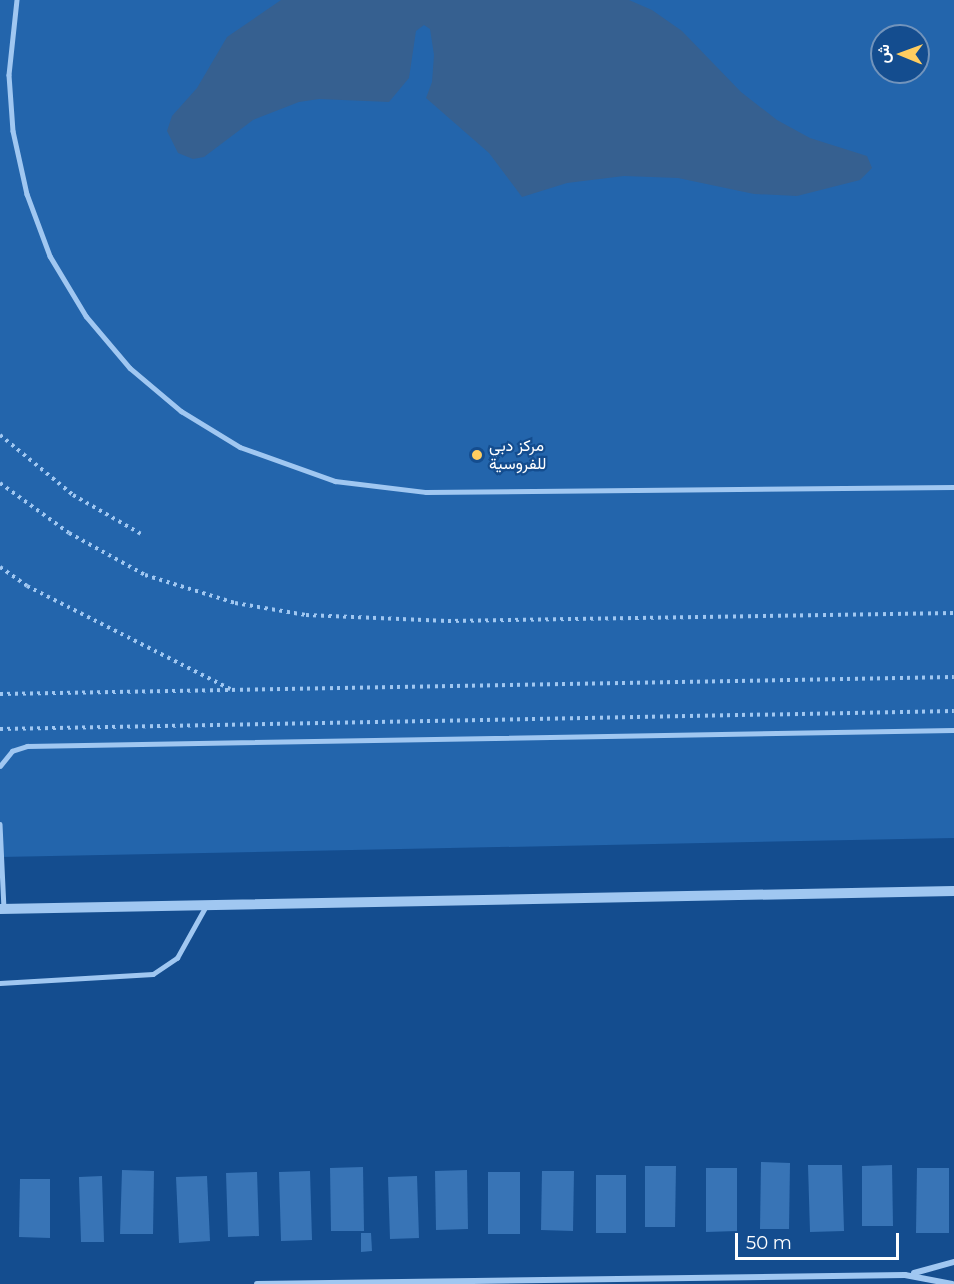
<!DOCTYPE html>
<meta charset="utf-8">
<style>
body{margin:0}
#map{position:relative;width:954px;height:1284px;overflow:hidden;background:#144d8f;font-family:Montserrat,Vazirmatn,sans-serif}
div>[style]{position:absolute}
.green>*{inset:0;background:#2365ac}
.water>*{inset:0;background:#366090}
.building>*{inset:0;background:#3874b6}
.path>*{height:4px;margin-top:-2px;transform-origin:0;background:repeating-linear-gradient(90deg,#a0c7f1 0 3px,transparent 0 7.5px)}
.service>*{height:4.5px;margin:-2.25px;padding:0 2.25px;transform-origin:2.25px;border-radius:2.25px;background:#a0c7f1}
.minor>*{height:6px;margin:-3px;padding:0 3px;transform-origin:3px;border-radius:3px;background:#a0c7f1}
.tertiary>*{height:10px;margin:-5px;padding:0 5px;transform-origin:5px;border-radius:5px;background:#a0c7f1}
.dots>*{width:16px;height:16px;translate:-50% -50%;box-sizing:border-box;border:3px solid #144d8f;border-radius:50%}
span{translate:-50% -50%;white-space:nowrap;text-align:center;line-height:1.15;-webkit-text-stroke:4.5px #144d8f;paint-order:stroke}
.poi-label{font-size:16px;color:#fff}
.left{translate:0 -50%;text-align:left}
.north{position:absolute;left:870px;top:24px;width:60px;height:60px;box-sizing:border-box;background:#144d8f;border:2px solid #7294bc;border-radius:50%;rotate:271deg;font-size:16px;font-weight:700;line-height:24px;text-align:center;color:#fff}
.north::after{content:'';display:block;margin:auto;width:21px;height:27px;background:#ffcd60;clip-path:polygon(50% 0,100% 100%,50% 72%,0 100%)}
.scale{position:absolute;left:735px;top:1233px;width:164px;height:27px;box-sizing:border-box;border:3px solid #fff;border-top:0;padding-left:8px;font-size:18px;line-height:21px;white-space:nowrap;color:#fff;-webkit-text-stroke:4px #144d8f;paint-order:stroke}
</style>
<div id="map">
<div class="green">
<i style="clip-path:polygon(evenodd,0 0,954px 0,954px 838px,0 857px,0 0,882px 36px,918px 36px,918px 72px,882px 72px,882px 36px)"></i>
</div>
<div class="water">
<i style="clip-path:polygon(281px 0,629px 0,652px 10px,682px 31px,741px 92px,777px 120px,810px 138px,867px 156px,872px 168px,860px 180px,797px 196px,754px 194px,678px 178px,624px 176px,567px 183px,522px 197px,489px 153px,426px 98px,432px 82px,434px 55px,430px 29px,424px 25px,416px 31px,409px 78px,389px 102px,319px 99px,299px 102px,253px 120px,204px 157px,193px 159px,178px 153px,167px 131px,172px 116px,197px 88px,227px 37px)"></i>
</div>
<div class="building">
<i style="clip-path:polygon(761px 1162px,790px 1163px,789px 1229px,760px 1229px)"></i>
<i style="clip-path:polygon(808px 1165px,842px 1165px,844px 1231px,810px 1232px)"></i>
<i style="clip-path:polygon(892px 1165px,893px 1226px,862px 1226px,862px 1166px)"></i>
<i style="clip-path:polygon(645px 1166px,676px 1166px,675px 1227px,645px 1227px)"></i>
<i style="clip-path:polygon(363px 1167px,364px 1231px,331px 1231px,330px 1168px)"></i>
<i style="clip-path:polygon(706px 1168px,737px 1168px,737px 1231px,706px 1232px)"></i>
<i style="clip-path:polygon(917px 1168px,949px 1168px,949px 1233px,916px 1233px)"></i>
<i style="clip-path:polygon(122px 1170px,154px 1171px,153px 1234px,120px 1234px)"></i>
<i style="clip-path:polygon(467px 1170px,468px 1229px,436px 1230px,435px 1171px)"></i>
<i style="clip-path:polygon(310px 1171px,312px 1240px,281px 1241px,279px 1172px)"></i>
<i style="clip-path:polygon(542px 1171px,574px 1171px,573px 1231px,541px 1230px)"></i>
<i style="clip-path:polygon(257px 1172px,259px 1236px,228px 1237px,226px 1173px)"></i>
<i style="clip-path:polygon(488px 1172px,520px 1172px,520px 1234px,488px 1234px)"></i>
<i style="clip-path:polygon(596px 1175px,626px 1175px,626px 1233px,596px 1233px)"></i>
<i style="clip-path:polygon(102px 1176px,104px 1242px,81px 1242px,79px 1177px)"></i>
<i style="clip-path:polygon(207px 1176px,210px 1241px,179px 1243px,176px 1177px)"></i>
<i style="clip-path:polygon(417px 1176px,419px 1238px,390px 1239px,388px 1177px)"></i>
<i style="clip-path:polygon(20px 1179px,50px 1179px,50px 1238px,19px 1237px)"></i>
<i style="clip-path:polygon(361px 1233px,371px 1233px,372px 1251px,361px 1252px)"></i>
</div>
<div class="path">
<i style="left:0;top:435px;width:94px;rotate:39.4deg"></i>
<i style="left:73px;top:495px;width:78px;rotate:29.8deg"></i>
<i style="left:0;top:483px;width:85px;rotate:35.9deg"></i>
<i style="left:69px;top:533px;width:87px;rotate:28.9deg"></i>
<i style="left:145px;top:575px;width:94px;rotate:17.3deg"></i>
<i style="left:235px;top:603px;width:72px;rotate:9.6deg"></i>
<i style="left:306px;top:615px;width:142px;rotate:2.4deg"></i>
<i style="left:448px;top:621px;width:506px;rotate:-0.91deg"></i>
<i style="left:0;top:567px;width:33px;rotate:35deg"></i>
<i style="left:27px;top:586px;width:228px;rotate:26.9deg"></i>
<i style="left:0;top:694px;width:954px;rotate:-1.02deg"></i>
<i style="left:0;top:729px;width:954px;rotate:-1.08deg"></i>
</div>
<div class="service">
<i style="left:17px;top:0;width:75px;rotate:96.1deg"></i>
<i style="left:9px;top:75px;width:56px;rotate:85.9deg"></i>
<i style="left:13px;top:131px;width:65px;rotate:77.5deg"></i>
<i style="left:27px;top:194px;width:66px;rotate:69.6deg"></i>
<i style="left:50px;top:256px;width:70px;rotate:59deg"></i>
<i style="left:86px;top:316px;width:68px;rotate:49.8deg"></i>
<i style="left:130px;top:368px;width:67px;rotate:40.1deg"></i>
<i style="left:181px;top:411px;width:69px;rotate:31.4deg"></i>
<i style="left:240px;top:447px;width:101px;rotate:19.7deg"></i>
<i style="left:335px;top:481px;width:92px;rotate:6.9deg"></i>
<i style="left:426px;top:492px;width:528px;rotate:-0.54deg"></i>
<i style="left:0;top:766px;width:19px;rotate:-51deg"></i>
<i style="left:12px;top:751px;width:16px;rotate:-18deg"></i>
<i style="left:27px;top:746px;width:927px;rotate:-0.99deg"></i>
<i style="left:0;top:824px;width:85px;rotate:87.3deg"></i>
<i style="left:0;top:983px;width:153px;rotate:-3.4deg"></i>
<i style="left:153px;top:974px;width:29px;rotate:-34deg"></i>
<i style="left:177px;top:958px;width:60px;rotate:-60.9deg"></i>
</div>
<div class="minor">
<i style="left:914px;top:1273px;width:41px;rotate:-15.4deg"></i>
<i style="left:257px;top:1284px;width:648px;rotate:-0.8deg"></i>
<i style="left:905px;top:1275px;width:48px;rotate:10.8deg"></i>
</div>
<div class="tertiary">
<i style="left:0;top:909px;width:954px;rotate:-1.08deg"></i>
</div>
<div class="dots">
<i style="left:477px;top:455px;background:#ffcd60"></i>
</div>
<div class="poi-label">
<span class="left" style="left:489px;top:455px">مركز دبي<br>للفروسية</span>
</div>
<div class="north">ش</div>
<div class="scale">50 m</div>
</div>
